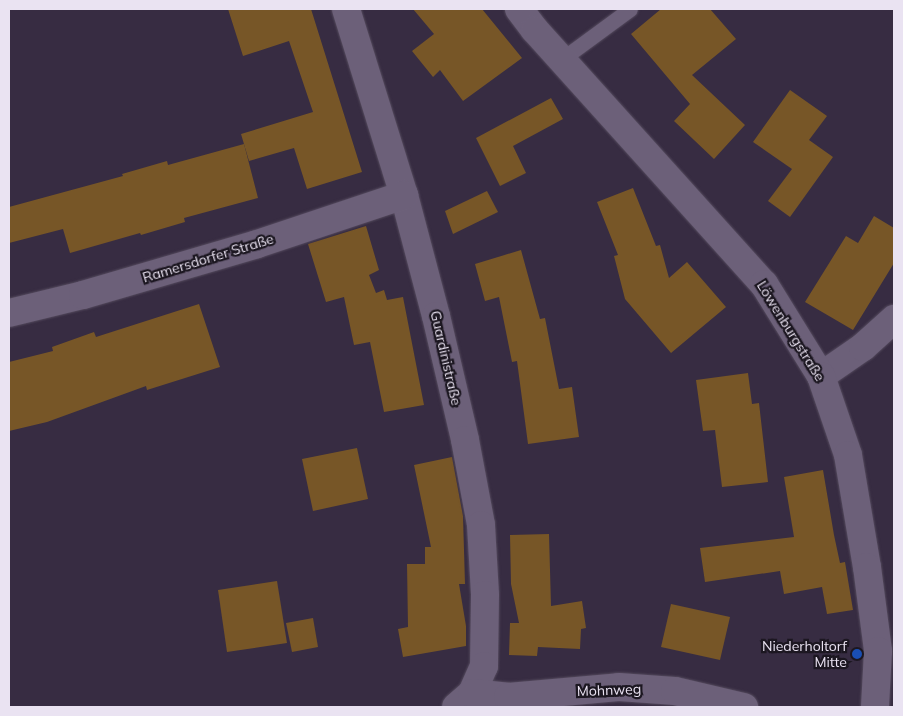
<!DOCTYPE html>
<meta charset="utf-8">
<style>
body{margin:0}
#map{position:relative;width:903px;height:716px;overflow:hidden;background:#372c42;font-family:Mulish,sans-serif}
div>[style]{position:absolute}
.building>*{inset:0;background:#775627}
.roads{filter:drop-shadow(0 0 1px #544a5d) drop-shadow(0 0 1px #544a5d)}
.service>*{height:15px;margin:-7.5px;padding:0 7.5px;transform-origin:7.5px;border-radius:7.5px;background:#6c6079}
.minor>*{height:28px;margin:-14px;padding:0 14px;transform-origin:14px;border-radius:14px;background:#6c6079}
.tertiary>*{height:28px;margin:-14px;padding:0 14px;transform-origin:14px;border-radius:14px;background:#6c6079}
.dots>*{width:14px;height:14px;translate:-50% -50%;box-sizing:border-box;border:2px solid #1c1721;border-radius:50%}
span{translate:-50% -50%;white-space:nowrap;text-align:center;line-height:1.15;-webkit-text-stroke:4.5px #1c1721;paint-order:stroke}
.street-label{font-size:14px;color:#eae3f2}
.poi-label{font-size:14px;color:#eae3f2}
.right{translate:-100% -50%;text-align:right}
.frame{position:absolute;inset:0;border:10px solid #eae3f2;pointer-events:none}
</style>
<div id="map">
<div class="building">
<i style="clip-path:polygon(228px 9px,311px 9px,362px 172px,307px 189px,294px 148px,249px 161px,241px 134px,313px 112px,289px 41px,243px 56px)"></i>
<i style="clip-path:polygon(413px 9px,482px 9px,522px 58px,463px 101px,440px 70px,433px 77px,412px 51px,434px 34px)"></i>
<i style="clip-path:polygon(661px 9px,710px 9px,736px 39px,692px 75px,745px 125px,714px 159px,674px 121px,690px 104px,631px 34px)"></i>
<i style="clip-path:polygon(790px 90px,827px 116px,809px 140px,833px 157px,790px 217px,768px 201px,792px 169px,753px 142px)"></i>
<i style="clip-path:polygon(551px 98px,563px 119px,513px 146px,526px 173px,500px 186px,476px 138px)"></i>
<i style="clip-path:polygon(244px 144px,258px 198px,184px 218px,185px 222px,141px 235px,140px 233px,70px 253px,63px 229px,9px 243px,9px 207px,123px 176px,122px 174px,167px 161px,168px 165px)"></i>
<i style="clip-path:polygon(633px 188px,656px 246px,660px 245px,669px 278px,687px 262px,726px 307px,671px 353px,625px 299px,614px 256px,618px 255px,597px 202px)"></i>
<i style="clip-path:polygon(487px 191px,498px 212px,453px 234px,445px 211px)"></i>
<i style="clip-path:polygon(874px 216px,894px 228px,894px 263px,853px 330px,805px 302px,846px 236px,858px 243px)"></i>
<i style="clip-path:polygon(366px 226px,379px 270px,369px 275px,376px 293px,384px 290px,387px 300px,403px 297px,424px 405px,384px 412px,370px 342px,354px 345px,344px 297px,326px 302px,308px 244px)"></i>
<i style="clip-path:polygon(521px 250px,540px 319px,545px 318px,559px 389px,572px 387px,579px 437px,528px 444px,517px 361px,512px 362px,499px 297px,485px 301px,475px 264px)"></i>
<i style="clip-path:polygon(199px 304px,220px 367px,147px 390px,146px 386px,47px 422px,9px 431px,9px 362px,53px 351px,52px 347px,94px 332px,96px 337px)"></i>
<i style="clip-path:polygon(748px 373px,752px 404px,759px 403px,768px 482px,722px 487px,715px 430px,703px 431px,696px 380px)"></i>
<i style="clip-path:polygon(357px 448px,368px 499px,313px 511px,302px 459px)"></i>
<i style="clip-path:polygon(452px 457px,463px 516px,465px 584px,459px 584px,466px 626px,466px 646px,403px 657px,398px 629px,408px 627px,407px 564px,425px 564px,425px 547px,431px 547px,414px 465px)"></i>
<i style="clip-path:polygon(823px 470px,834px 535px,840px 563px,845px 562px,853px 610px,827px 614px,822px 587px,784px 594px,780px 571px,705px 582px,700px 548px,794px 537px,784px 477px)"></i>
<i style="clip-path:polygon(549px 534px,551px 606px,582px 601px,586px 628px,581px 629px,580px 649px,538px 647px,537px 656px,509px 655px,510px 623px,519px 623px,511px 584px,510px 535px)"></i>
<i style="clip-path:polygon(277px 581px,287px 643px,227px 652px,218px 590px)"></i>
<i style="clip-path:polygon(671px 604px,730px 617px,720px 660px,661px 647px)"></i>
<i style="clip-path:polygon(313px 618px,318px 647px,292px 652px,286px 623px)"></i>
</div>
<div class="roads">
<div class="service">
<i style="left:562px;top:59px;width:84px;rotate:-36.3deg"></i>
</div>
<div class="minor">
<i style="left:346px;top:9px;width:195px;rotate:72.7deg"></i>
<i style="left:404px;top:195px;width:125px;rotate:75.2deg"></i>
<i style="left:436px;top:316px;width:127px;rotate:76.8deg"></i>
<i style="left:465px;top:440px;width:86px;rotate:79.3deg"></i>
<i style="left:481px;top:525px;width:70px;rotate:86.7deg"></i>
<i style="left:485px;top:595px;width:71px;rotate:90.8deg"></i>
<i style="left:484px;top:666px;width:30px;rotate:114deg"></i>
<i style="left:472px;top:693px;width:21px;rotate:139deg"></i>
<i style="left:9px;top:313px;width:76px;rotate:-13.7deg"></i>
<i style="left:83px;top:295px;width:181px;rotate:-16.3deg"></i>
<i style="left:257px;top:244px;width:155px;rotate:-18.4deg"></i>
<i style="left:821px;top:376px;width:51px;rotate:-34.6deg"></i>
<i style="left:863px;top:347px;width:42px;rotate:-42.1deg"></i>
<i style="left:472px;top:693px;width:36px;rotate:6deg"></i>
<i style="left:508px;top:697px;width:111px;rotate:-5.1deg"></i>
<i style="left:619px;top:687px;width:56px;rotate:4.1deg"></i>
<i style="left:675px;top:691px;width:71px;rotate:13.1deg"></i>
</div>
<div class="tertiary">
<i style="left:519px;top:9px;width:26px;rotate:53deg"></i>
<i style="left:535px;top:30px;width:342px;rotate:48deg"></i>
<i style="left:764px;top:284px;width:108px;rotate:58.2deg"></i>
<i style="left:821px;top:376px;width:83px;rotate:71.1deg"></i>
<i style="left:848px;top:455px;width:114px;rotate:80.4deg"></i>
<i style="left:867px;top:567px;width:85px;rotate:82.5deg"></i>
<i style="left:878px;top:651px;width:56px;rotate:93.1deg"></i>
</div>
</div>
<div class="dots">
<i style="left:857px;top:654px;background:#1a4fb4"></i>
</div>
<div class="street-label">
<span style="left:208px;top:258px;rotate:-17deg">Ramersdorfer Straße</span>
<span style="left:791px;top:331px;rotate:58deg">Löwenburgstraße</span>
<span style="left:446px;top:358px;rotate:77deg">Guardinistraße</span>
<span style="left:609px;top:690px;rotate:-2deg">Mohnweg</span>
</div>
<div class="poi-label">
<span class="right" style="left:847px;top:654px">Niederholtorf<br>Mitte</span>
</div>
<div class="frame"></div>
</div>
